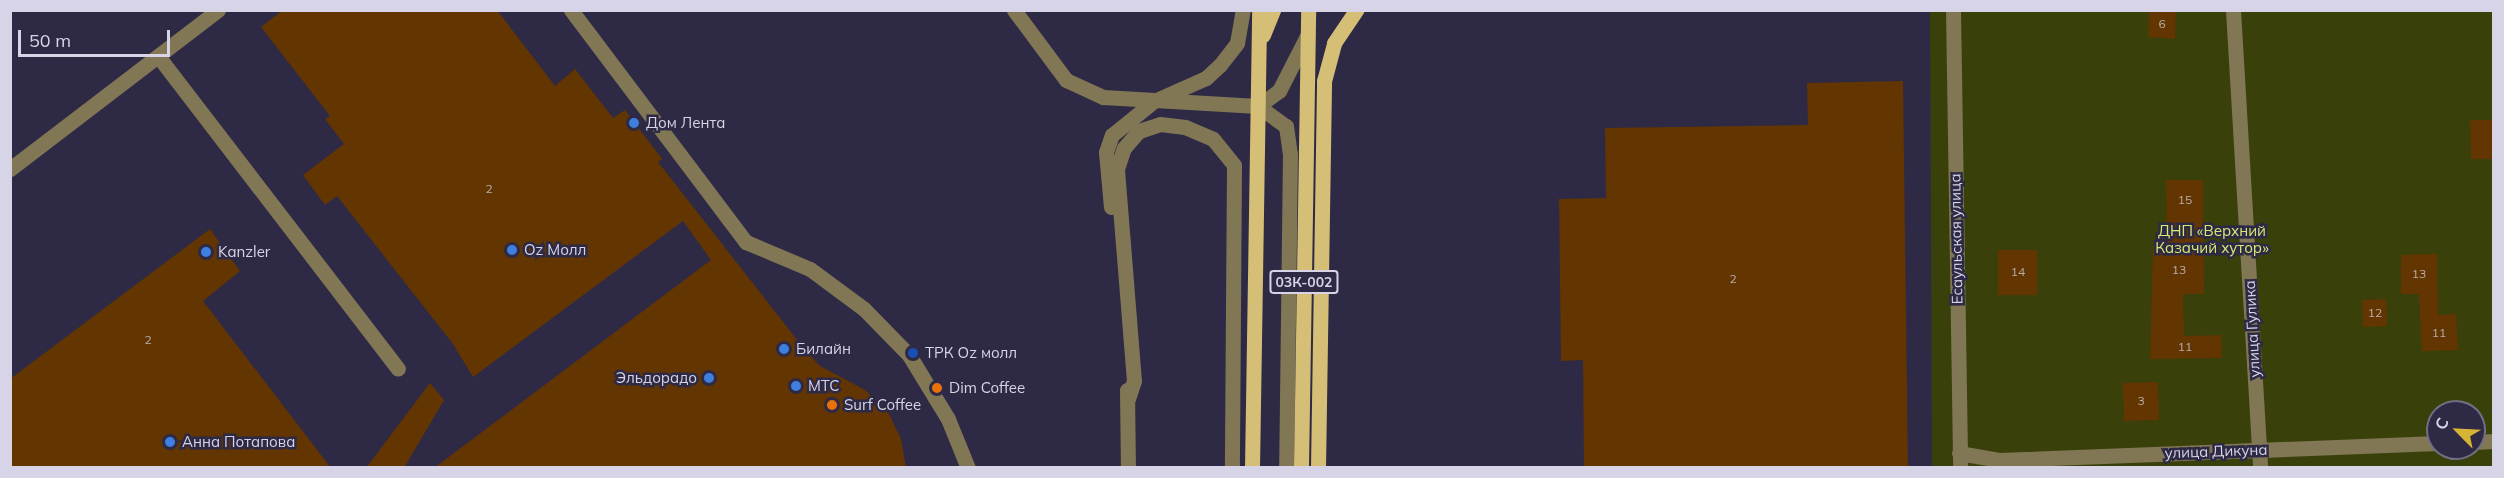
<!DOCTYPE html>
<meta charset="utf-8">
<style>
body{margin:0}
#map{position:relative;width:2504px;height:478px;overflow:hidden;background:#2e2a45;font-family:Mulish,sans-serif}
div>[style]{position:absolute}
.green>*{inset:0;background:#39400a}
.building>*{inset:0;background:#633500}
.minor>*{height:15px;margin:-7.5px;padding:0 7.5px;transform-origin:7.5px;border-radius:7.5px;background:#817755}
.major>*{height:15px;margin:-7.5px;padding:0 7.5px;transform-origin:7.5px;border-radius:7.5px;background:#d5bf77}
.dots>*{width:16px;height:16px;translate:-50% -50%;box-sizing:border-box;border:3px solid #2e2a45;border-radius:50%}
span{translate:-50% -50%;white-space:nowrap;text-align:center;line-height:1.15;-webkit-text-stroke:5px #2e2a45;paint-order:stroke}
.number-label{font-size:12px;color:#b9acac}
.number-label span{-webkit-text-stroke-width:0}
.shield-label span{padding:2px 4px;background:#2e2a45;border:2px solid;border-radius:4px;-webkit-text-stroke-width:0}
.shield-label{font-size:14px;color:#d6d4e6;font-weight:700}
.poi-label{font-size:15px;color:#d6d4e6}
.left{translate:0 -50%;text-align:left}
.right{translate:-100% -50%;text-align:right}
.park-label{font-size:15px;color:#d6e875}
.street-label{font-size:15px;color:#d6d4e6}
.frame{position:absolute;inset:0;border:12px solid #d6d4e6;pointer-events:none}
.north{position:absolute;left:2426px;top:400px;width:60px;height:60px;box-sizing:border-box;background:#2e2a45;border:2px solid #716e85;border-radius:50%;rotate:294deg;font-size:16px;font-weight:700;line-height:24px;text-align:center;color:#d6d4e6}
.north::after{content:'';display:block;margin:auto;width:21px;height:27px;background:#d7b434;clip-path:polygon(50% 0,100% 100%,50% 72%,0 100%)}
.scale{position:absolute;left:18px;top:30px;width:152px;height:27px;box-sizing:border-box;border:3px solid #d6d4e6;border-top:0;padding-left:8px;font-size:18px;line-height:21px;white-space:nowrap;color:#d6d4e6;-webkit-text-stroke:4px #2e2a45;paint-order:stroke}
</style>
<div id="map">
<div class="green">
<i style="clip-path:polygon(evenodd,1930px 11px,2493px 11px,2493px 467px,1932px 467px,1930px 11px,2438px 412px,2474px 412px,2474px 448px,2438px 448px,2438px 412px)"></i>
</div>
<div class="building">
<i style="clip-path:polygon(283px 10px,497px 10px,555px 86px,575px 69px,613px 118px,625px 110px,662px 159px,658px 162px,805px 350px,820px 366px,865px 390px,889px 414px,901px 439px,906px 468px,434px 468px,711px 260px,683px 221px,473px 377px,453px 344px,337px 196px,325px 205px,303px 175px,344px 144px,325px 119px,330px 116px,261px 27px)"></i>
<i style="clip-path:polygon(2149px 10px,2176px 10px,2175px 39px,2148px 37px)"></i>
<i style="clip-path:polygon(1903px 81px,1908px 468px,1584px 468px,1583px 360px,1561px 361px,1559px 199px,1606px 198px,1605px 128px,1808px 125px,1807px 83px)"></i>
<i style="clip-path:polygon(2470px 120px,2493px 120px,2493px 159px,2471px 159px)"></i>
<i style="clip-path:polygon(2166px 180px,2203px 180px,2204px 294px,2183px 294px,2184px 336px,2221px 335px,2222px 358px,2150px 359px,2153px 246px,2167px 246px)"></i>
<i style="clip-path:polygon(210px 229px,240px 271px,203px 301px,331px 468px,10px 468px,10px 379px)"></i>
<i style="clip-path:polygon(1998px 250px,2037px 250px,2037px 295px,1998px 295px)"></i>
<i style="clip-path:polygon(2437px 254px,2438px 315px,2456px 314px,2458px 350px,2422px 351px,2419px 294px,2401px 294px,2401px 255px)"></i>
<i style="clip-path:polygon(2386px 299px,2387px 326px,2363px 327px,2362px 300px)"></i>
<i style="clip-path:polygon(2158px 382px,2159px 420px,2124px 421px,2123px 383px)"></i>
<i style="clip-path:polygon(430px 383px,444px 400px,404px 468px,366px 468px)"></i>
</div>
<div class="minor">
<i style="left:571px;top:10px;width:291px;rotate:53deg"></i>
<i style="left:746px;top:242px;width:69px;rotate:22.9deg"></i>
<i style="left:810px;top:269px;width:67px;rotate:36.5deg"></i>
<i style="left:864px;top:309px;width:64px;rotate:45.6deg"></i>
<i style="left:909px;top:355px;width:75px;rotate:58.6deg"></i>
<i style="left:948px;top:419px;width:53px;rotate:67.8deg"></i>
<i style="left:1014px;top:10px;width:87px;rotate:53.4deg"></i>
<i style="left:1066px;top:80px;width:41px;rotate:24.7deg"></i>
<i style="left:1103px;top:97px;width:155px;rotate:3.3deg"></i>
<i style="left:1258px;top:106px;width:34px;rotate:36deg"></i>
<i style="left:1286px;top:126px;width:28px;rotate:82deg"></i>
<i style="left:1290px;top:154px;width:314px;rotate:90.7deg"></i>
<i style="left:1953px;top:10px;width:458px;rotate:89.1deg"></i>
<i style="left:2233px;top:10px;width:459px;rotate:86.6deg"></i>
<i style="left:158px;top:56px;width:394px;rotate:52.5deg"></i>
<i style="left:1258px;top:106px;width:26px;rotate:-36deg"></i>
<i style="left:1279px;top:91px;width:62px;rotate:-63deg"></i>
<i style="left:10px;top:169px;width:262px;rotate:-37.4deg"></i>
<i style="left:1111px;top:207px;width:55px;rotate:-95.2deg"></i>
<i style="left:1106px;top:152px;width:18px;rotate:-71deg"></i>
<i style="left:1112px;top:135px;width:54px;rotate:-39deg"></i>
<i style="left:1154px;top:101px;width:57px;rotate:-23.9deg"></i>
<i style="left:1206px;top:78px;width:19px;rotate:-43deg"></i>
<i style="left:1220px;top:65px;width:28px;rotate:-52deg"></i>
<i style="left:1237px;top:43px;width:34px;rotate:-80deg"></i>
<i style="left:1127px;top:390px;width:78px;rotate:89.3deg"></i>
<i style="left:1128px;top:399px;width:19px;rotate:-72deg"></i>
<i style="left:1134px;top:381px;width:213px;rotate:-94.6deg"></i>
<i style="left:1117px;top:169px;width:22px;rotate:-72deg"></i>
<i style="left:1124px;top:148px;width:23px;rotate:-49deg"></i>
<i style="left:1139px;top:131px;width:22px;rotate:-18deg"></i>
<i style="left:1160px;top:124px;width:25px;rotate:7deg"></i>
<i style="left:1185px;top:127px;width:30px;rotate:23deg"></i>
<i style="left:1213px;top:139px;width:33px;rotate:51deg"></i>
<i style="left:1234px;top:165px;width:303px;rotate:90.4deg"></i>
<i style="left:2474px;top:442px;width:20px;rotate:-3deg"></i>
<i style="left:1959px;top:453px;width:40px;rotate:10deg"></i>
<i style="left:1998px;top:460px;width:440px;rotate:-2.2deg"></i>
</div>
<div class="major">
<i style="left:1263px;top:35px;width:27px;rotate:-68deg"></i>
<i style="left:1252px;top:468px;width:458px;rotate:-89.1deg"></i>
<i style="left:1301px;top:468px;width:458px;rotate:-89.1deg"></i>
<i style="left:1318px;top:468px;width:387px;rotate:-89.1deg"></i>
<i style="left:1324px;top:81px;width:39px;rotate:-75deg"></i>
<i style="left:1334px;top:43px;width:40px;rotate:-56deg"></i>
</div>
<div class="dots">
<i style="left:634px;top:123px;background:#3f7fe0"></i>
<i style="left:512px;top:250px;background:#3f7fe0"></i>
<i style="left:206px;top:252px;background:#3f7fe0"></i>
<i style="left:784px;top:349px;background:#3f7fe0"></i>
<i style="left:913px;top:353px;background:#1a4fb4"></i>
<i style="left:709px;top:378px;background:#3f7fe0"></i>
<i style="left:796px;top:386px;background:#3f7fe0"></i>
<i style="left:937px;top:388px;background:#e8710a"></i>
<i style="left:832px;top:405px;background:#e8710a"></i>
<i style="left:170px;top:442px;background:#3f7fe0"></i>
</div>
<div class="number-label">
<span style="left:2162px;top:24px">6</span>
<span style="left:489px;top:189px">2</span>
<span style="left:2185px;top:200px">15</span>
<span style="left:2179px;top:270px">13</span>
<span style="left:2018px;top:272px">14</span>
<span style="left:2419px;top:274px">13</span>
<span style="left:1733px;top:279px">2</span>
<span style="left:2375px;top:313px">12</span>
<span style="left:2439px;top:333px">11</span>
<span style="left:148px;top:340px">2</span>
<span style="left:2185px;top:347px">11</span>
<span style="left:2141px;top:401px">3</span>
</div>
<div class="shield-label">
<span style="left:1304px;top:282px">03К-002</span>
</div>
<div class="poi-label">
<span class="left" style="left:646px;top:123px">Дом Лента</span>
<span class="left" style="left:524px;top:250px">Oz Молл</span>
<span class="left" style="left:218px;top:252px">Kanzler</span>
<span class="left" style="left:796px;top:349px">Билайн</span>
<span class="left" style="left:925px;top:353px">ТРК Oz молл</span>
<span class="right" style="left:697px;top:378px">Эльдорадо</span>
<span class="left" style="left:808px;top:386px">МТС</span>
<span class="left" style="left:949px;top:388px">Dim Coffee</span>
<span class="left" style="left:844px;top:405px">Surf Coffee</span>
<span class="left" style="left:182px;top:442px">Анна Потапова</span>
</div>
<div class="park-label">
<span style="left:2212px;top:239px">ДНП «Верхний<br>Казачий хутор»</span>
</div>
<div class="street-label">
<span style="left:1956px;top:239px;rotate:-91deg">Есаульская улица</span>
<span style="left:2252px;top:329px;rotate:-93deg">улица Гулика</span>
<span style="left:2216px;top:451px;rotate:-2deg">улица Дикуна</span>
</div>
<div class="frame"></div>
<div class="north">С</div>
<div class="scale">50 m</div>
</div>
